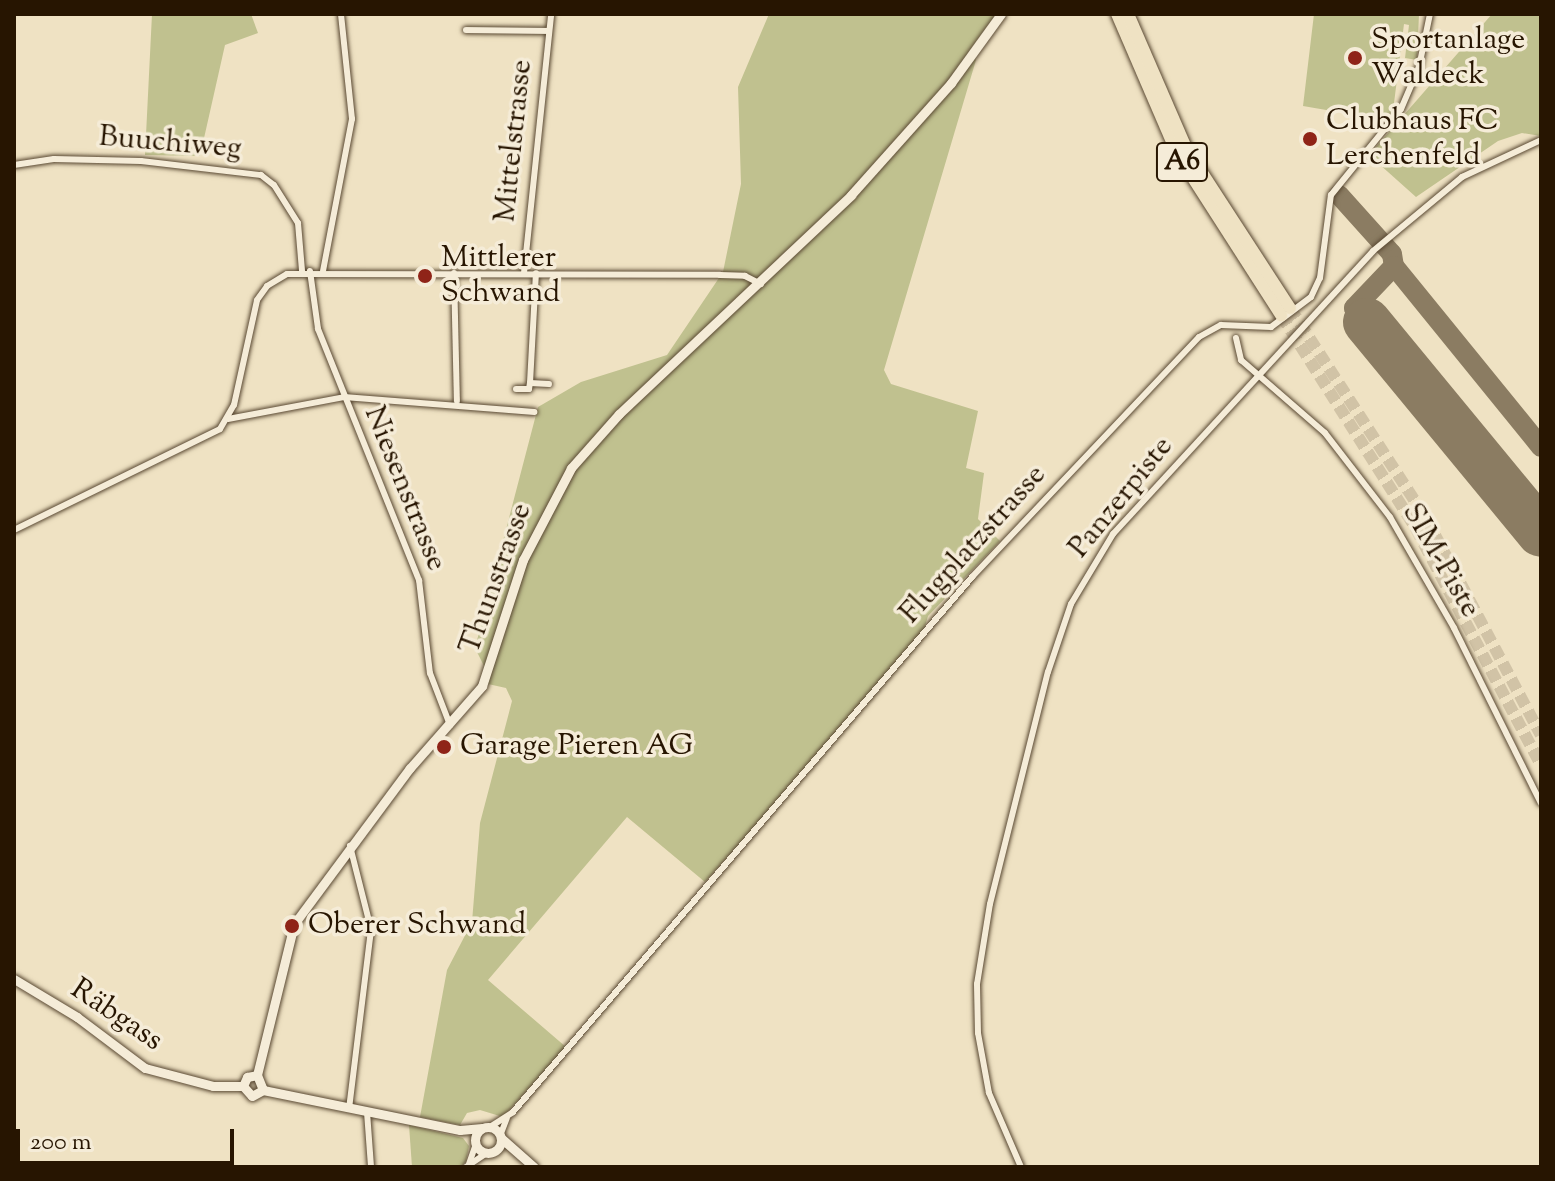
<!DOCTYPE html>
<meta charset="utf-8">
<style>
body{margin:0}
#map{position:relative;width:1555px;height:1181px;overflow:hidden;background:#efe2c3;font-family:"Sorts Mill Goudy",serif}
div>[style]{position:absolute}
.green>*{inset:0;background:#c0c18f}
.taxiway>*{height:20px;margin:-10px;padding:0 10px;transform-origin:10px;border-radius:10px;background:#8b7c62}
.runway>*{height:48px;margin:-24px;padding:0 24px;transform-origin:24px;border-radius:24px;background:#8b7c62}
.highway-tunnel>*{height:12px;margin-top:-6px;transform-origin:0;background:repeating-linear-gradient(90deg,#d1c3a6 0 12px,transparent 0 18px)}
.roads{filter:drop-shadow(0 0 2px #594832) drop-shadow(0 0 2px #594832)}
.street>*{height:6px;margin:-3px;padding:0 3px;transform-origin:3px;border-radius:3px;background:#f5ecd8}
.secondary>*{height:9px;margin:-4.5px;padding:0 4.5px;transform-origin:4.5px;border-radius:4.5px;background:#f5ecd8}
.secondary>.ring{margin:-4.5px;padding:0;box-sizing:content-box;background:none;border:9px solid #f5ecd8;border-radius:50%}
.highway>*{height:12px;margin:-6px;padding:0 6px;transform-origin:6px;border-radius:6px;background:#efe2c3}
.dots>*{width:22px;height:22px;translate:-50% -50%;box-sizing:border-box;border:4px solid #f5ecd8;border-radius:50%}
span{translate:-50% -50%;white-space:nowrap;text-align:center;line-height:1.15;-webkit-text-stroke:7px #f5ecd8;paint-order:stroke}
.shield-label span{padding:2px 6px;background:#f5ecd8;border:2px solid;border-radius:6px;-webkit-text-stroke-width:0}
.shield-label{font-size:28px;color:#271501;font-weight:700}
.poi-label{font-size:30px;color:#271501}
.left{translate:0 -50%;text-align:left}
.street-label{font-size:30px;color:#271501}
.frame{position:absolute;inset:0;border:16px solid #271501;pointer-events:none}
.scale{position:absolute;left:16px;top:1129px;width:218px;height:36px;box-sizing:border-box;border:4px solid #271501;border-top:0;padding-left:10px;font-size:24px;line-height:28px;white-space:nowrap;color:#271501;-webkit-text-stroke:6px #f5ecd8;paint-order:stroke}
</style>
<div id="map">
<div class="green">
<i style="clip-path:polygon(152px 14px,251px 14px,258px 33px,225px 45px,200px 156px,145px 155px)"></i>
<i style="clip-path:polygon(769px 14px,996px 14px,969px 51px,976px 60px,884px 370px,891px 384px,978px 411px,966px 468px,984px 473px,978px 519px,1000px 541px,928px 616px,920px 643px,705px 882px,627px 817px,488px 980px,566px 1047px,503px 1117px,480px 1110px,467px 1113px,460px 1125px,420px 1117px,447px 970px,472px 922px,480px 823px,512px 701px,506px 688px,488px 684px,489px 676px,475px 648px,538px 407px,581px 382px,667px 355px,723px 272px,741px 184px,738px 87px)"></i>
<i style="clip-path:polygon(1314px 14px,1419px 14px,1417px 60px,1405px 58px,1409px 25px,1404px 24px,1393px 111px,1384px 120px,1303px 106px)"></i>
<i style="clip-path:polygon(1492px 14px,1541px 14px,1541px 136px,1522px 133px,1498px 141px,1416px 197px,1369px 155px)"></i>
<i style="clip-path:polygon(409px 1125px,463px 1138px,469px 1146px,466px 1161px,461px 1167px,412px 1167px)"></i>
</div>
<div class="taxiway">
<i style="left:1339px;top:195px;width:79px;rotate:48.1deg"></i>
<i style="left:1392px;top:254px;width:12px;rotate:81deg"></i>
<i style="left:1394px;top:266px;width:233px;rotate:50.9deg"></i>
<i style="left:1367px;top:322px;width:19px;rotate:-133deg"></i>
<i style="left:1354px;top:308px;width:58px;rotate:-46.4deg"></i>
</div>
<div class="runway">
<i style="left:1367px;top:322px;width:273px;rotate:50.5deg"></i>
</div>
<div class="highway-tunnel">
<i style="left:1290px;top:308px;width:252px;rotate:57.1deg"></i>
<i style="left:1427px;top:520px;width:243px;rotate:62.1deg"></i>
<i style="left:1281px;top:315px;width:251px;rotate:57.7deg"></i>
<i style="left:1415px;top:527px;width:269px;rotate:62.1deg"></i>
</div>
<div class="roads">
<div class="street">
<i style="left:466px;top:30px;width:83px;rotate:0.7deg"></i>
<i style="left:14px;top:165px;width:40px;rotate:-8.5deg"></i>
<i style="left:54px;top:159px;width:87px;rotate:1.3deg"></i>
<i style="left:141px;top:161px;width:121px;rotate:6.7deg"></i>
<i style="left:261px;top:175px;width:16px;rotate:38deg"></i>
<i style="left:274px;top:185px;width:45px;rotate:57.7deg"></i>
<i style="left:298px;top:223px;width:48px;rotate:85.2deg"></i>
<i style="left:310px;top:271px;width:59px;rotate:82.1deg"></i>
<i style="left:318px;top:329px;width:271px;rotate:68.1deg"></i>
<i style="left:419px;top:580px;width:94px;rotate:83.3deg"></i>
<i style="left:430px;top:673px;width:56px;rotate:69deg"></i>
<i style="left:323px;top:271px;width:155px;rotate:-79.2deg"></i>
<i style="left:352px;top:119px;width:106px;rotate:-96deg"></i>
<i style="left:454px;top:273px;width:128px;rotate:88.7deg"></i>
<i style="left:524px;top:273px;width:260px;rotate:-84deg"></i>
<i style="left:1236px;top:338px;width:23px;rotate:77deg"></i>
<i style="left:1241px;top:360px;width:111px;rotate:41deg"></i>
<i style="left:1325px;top:433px;width:106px;rotate:52.3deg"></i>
<i style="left:1390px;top:517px;width:128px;rotate:60deg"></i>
<i style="left:1454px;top:628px;width:195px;rotate:63.6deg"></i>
<i style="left:530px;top:383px;width:19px;rotate:3deg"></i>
<i style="left:516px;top:389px;width:13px"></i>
<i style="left:529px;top:389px;width:6px;rotate:-81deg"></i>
<i style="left:530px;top:383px;width:110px;rotate:-86.9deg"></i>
<i style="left:228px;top:419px;width:118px;rotate:-10.7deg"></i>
<i style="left:344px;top:397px;width:191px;rotate:4.5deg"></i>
<i style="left:14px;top:530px;width:229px;rotate:-26.1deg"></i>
<i style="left:220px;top:429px;width:28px;rotate:-60deg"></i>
<i style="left:234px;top:405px;width:107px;rotate:-77.6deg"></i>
<i style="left:257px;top:300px;width:17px;rotate:-54deg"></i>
<i style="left:267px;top:286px;width:23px;rotate:-31deg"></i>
<i style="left:287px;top:274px;width:433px;rotate:0.1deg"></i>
<i style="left:720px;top:275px;width:25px;rotate:2deg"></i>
<i style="left:745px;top:276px;width:18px;rotate:27deg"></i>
<i style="left:349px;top:1109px;width:181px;rotate:-83deg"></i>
<i style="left:371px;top:929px;width:86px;rotate:-104.2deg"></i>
<i style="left:367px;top:1112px;width:55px;rotate:85.8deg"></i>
<i style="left:490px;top:1127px;width:27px;rotate:-33deg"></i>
<i style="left:513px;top:1112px;width:705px;rotate:-49.37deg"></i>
<i style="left:972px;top:577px;width:330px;rotate:-46.6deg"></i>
<i style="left:1199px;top:337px;width:25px;rotate:-29deg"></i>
<i style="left:1221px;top:325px;width:50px;rotate:2.3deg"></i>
<i style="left:1271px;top:327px;width:50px;rotate:-36.9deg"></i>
<i style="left:1311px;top:297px;width:21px;rotate:-65deg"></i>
<i style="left:1320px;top:278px;width:84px;rotate:-82.5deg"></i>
<i style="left:1331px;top:195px;width:111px;rotate:-50.9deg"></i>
<i style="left:1401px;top:109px;width:46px;rotate:-66.8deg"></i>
<i style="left:1419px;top:67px;width:54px;rotate:-78.3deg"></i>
<i style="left:500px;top:1136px;width:19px;rotate:-69deg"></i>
<i style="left:469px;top:1164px;width:21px;rotate:-71deg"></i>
<i style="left:466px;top:1167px;width:25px;rotate:-34deg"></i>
<i style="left:1021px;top:1167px;width:81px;rotate:-113.4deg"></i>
<i style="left:989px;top:1093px;width:61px;rotate:-100.4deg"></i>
<i style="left:978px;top:1033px;width:49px;rotate:-91.2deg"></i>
<i style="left:977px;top:984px;width:81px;rotate:-80.8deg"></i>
<i style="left:990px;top:904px;width:239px;rotate:-76deg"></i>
<i style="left:1048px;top:672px;width:72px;rotate:-71.3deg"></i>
<i style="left:1071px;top:604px;width:82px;rotate:-59deg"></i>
<i style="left:1113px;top:534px;width:384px;rotate:-47.4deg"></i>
<i style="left:1373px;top:251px;width:116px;rotate:-39.7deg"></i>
<i style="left:1462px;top:177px;width:87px;rotate:-25.1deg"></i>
</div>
<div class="secondary">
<i style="left:14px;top:979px;width:74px;rotate:31.1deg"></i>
<i style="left:77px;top:1017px;width:85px;rotate:36.9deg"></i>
<i style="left:145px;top:1068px;width:70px;rotate:14.8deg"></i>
<i style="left:213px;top:1086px;width:30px"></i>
<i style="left:257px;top:1075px;width:155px;rotate:-76.2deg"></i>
<i style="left:294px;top:924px;width:194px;rotate:-53.4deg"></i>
<i style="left:410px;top:768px;width:109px;rotate:-48.7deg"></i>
<i style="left:482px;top:686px;width:133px;rotate:-72deg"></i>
<i style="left:523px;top:560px;width:104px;rotate:-62.4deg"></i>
<i style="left:571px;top:468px;width:72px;rotate:-48.4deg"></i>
<i style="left:619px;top:414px;width:319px;rotate:-43.3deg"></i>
<i style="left:851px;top:195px;width:150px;rotate:-48.2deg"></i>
<i style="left:951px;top:83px;width:85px;rotate:-54.1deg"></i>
<i style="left:243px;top:1086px;width:10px;rotate:-66deg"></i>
<i style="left:247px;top:1077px;width:10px;rotate:-11deg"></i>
<i style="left:257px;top:1075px;width:16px;rotate:68deg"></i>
<i style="left:243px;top:1086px;width:13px;rotate:48deg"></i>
<i style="left:252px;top:1096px;width:13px;rotate:-29deg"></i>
<i style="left:263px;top:1090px;width:201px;rotate:11.5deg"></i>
<i style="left:460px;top:1130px;width:22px;rotate:-5deg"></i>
<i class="ring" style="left:475px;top:1127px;width:17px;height:17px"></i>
<i style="left:501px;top:1138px;width:44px;rotate:41.3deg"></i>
</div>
<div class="highway">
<i style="left:1117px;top:14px;width:151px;rotate:66.7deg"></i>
<i style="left:1177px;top:153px;width:193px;rotate:57.3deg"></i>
<i style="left:1128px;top:14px;width:146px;rotate:66.6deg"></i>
<i style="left:1186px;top:148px;width:191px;rotate:57deg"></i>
</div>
</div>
<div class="dots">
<i style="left:1355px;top:58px;background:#8f2418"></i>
<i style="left:1310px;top:139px;background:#8f2418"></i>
<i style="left:425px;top:276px;background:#8f2418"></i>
<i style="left:444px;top:747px;background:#8f2418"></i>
<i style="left:292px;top:926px;background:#8f2418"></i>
</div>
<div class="shield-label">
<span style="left:1182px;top:162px">A6</span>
</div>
<div class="poi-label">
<span class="left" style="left:1371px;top:58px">Sportanlage<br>Waldeck</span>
<span class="left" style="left:1326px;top:139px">Clubhaus FC<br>Lerchenfeld</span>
<span class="left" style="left:441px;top:276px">Mittlerer<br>Schwand</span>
<span class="left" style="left:460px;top:747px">Garage Pieren AG</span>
<span class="left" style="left:308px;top:926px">Oberer Schwand</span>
</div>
<div class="street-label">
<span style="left:515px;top:141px;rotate:-84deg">Mittelstrasse</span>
<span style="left:170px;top:144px;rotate:5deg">Buuchiweg</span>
<span style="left:404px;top:489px;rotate:68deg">Niesenstrasse</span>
<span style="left:1122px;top:498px;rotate:-51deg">Panzerpiste</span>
<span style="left:974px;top:545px;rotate:-48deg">Flugplatzstrasse</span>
<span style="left:1440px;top:561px;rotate:60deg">SIM-Piste</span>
<span style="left:497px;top:579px;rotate:-70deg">Thunstrasse</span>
<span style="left:116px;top:1016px;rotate:34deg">Räbgass</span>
</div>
<div class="frame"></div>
<div class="scale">200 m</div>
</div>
